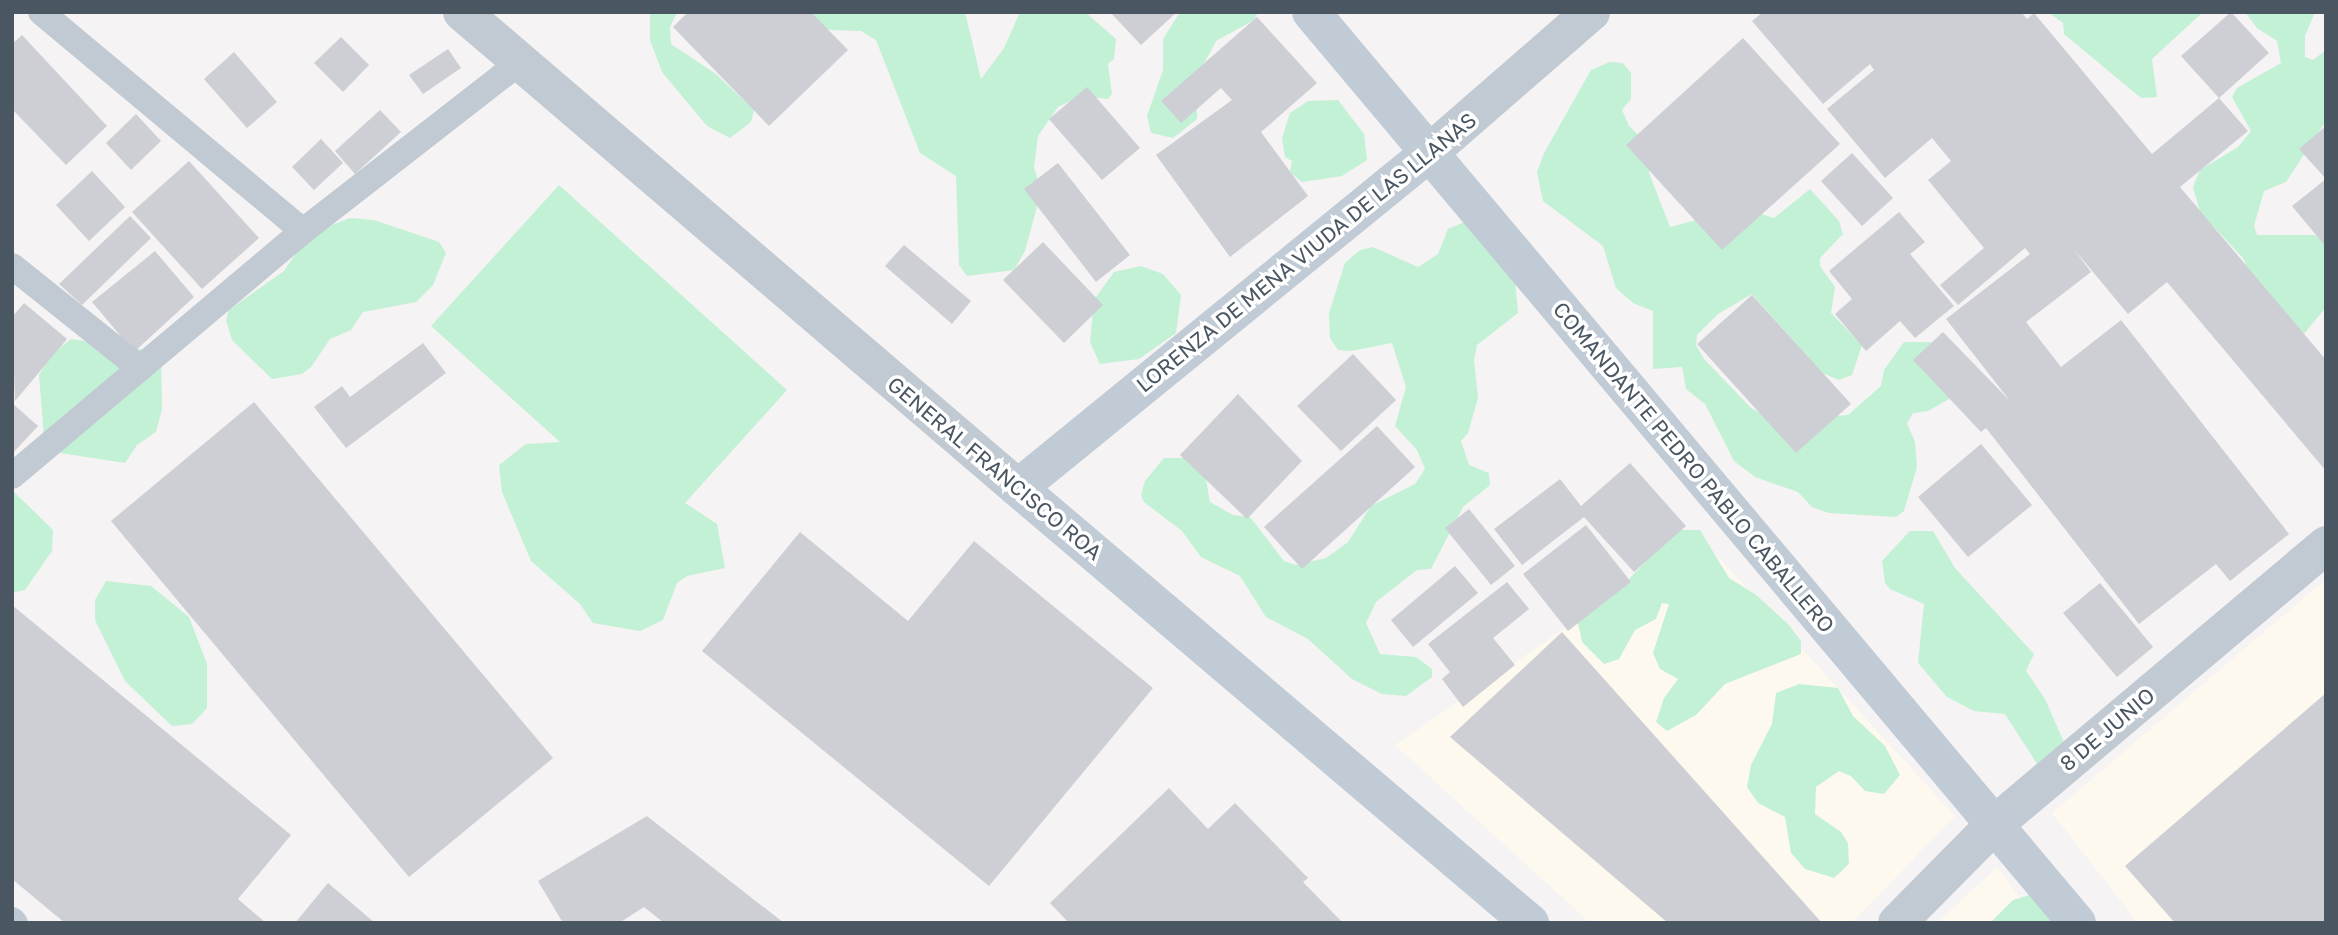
<!DOCTYPE html>
<style>
body{margin:0}
#map{position:relative;width:2338px;height:935px;overflow:hidden;background:#f5f3f3;font-family:"Golos Text",sans-serif}
div>[style]{position:absolute}
.commercial>*{inset:0;background:#fdf9ef}
.green>*{inset:0;background:#c3f1d5}
.building>*{inset:0;background:#cdcfd5}
.lane>*{height:26px;margin:-13px;padding:0 13px;transform-origin:13px;border-radius:13px;background:#c1cad2}
.street>*{height:38px;margin:-19px;padding:0 19px;transform-origin:19px;border-radius:19px;background:#c1cad2}
.secondary>*{height:38px;margin:-19px;padding:0 19px;transform-origin:19px;border-radius:19px;background:#c1cbd6}
span{translate:-50% -50%;white-space:nowrap;text-align:center;line-height:1.15;-webkit-text-stroke:7px #fff;paint-order:stroke}
.street-label{font-size:21px;color:#4a5661}
.frame{position:absolute;inset:0;border:14px solid #4a5661;pointer-events:none}
</style>
<div id="map">
<div class="commercial">
<i style="clip-path:polygon(1699px 536px,1955px 816px,1852px 923px,1590px 923px,1395px 745px)"></i>
<i style="clip-path:polygon(2326px 579px,2326px 923px,2138px 923px,2052px 813px)"></i>
<i style="clip-path:polygon(1997px 867px,2039px 923px,1937px 923px)"></i>
</div>
<div class="green">
<i style="clip-path:polygon(650px 12px,677px 12px,670px 27px,671px 44px,716px 74px,754px 110px,751px 122px,730px 138px,707px 126px,662px 72px,650px 40px)"></i>
<i style="clip-path:polygon(774px 12px,965px 12px,981px 79px,1004px 48px,1020px 12px,1085px 12px,1116px 39px,1114px 59px,1108px 64px,1112px 94px,1108px 99px,1081px 96px,1058px 107px,1038px 136px,1034px 167px,1040px 187px,1037px 207px,1025px 251px,1014px 270px,967px 276px,959px 265px,956px 176px,920px 153px,876px 40px,861px 31px,831px 30px)"></i>
<i style="clip-path:polygon(1180px 12px,1258px 12px,1254px 20px,1216px 41px,1197px 77px,1197px 119px,1173px 138px,1151px 133px,1147px 116px,1163px 70px,1163px 39px)"></i>
<i style="clip-path:polygon(2048px 12px,2203px 12px,2152px 59px,2157px 97px,2141px 98px,2064px 34px,2063px 23px)"></i>
<i style="clip-path:polygon(2245px 12px,2315px 12px,2305px 36px,2305px 57px,2313px 60px,2326px 50px,2326px 121px,2286px 182px,2264px 191px,2254px 226px,2257px 235px,2315px 235px,2326px 243px,2326px 307px,2304px 334px,2254px 282px,2243px 258px,2200px 212px,2193px 187px,2200px 170px,2238px 147px,2251px 131px,2232px 97px,2237px 88px,2281px 63px,2277px 41px,2257px 28px)"></i>
<i style="clip-path:polygon(1610px 62px,1623px 63px,1631px 73px,1631px 99px,1622px 110px,1629px 126px,1653px 149px,1649px 173px,1670px 227px,1742px 208px,1774px 218px,1810px 189px,1839px 221px,1843px 234px,1820px 258px,1820px 266px,1835px 287px,1831px 313px,1862px 345px,1852px 375px,1839px 380px,1822px 373px,1752px 294px,1718px 314px,1697px 335px,1696px 345px,1704px 359px,1751px 408px,1774px 421px,1848px 415px,1881px 386px,1884px 370px,1904px 342px,1930px 342px,1951px 357px,1958px 394px,1928px 411px,1913px 413px,1907px 423px,1915px 442px,1917px 467px,1904px 511px,1896px 517px,1829px 513px,1812px 507px,1798px 492px,1755px 477px,1734px 461px,1705px 404px,1686px 389px,1682px 367px,1653px 369px,1653px 311px,1633px 303px,1616px 288px,1603px 246px,1543px 201px,1537px 172px,1544px 153px,1591px 70px)"></i>
<i style="clip-path:polygon(1338px 100px,1364px 134px,1367px 160px,1342px 176px,1302px 182px,1290px 172px,1292px 161px,1285px 157px,1282px 138px,1290px 113px,1308px 101px)"></i>
<i style="clip-path:polygon(559px 185px,787px 390px,685px 503px,717px 524px,725px 568px,687px 576px,677px 583px,663px 620px,640px 631px,593px 623px,580px 604px,531px 561px,502px 492px,499px 465px,526px 444px,560px 442px,431px 326px)"></i>
<i style="clip-path:polygon(1486px 213px,1515px 280px,1518px 313px,1477px 345px,1474px 360px,1478px 398px,1468px 433px,1461px 441px,1469px 465px,1489px 473px,1490px 485px,1463px 507px,1431px 569px,1417px 570px,1376px 602px,1366px 623px,1380px 654px,1416px 657px,1432px 669px,1432px 677px,1406px 696px,1382px 694px,1352px 679px,1308px 639px,1266px 617px,1240px 576px,1201px 557px,1182px 531px,1144px 502px,1141px 495px,1145px 481px,1164px 458px,1191px 458px,1206px 480px,1210px 502px,1233px 515px,1250px 517px,1284px 561px,1296px 565px,1326px 558px,1348px 542px,1371px 506px,1415px 484px,1425px 469px,1417px 450px,1395px 426px,1406px 387px,1392px 343px,1351px 351px,1338px 350px,1330px 338px,1329px 313px,1345px 263px,1360px 250px,1373px 247px,1418px 267px,1438px 254px,1448px 229px)"></i>
<i style="clip-path:polygon(350px 218px,374px 220px,439px 242px,446px 253px,433px 285px,416px 302px,363px 312px,351px 330px,330px 339px,311px 367px,302px 374px,272px 379px,232px 340px,226px 320px,229px 310px,284px 271px,302px 244px,319px 230px)"></i>
<i style="clip-path:polygon(1141px 266px,1163px 274px,1181px 295px,1176px 333px,1139px 359px,1100px 364px,1090px 342px,1094px 300px,1114px 272px)"></i>
<i style="clip-path:polygon(71px 339px,161px 352px,162px 409px,156px 432px,137px 445px,125px 463px,60px 453px,44px 438px,39px 375px,52px 354px)"></i>
<i style="clip-path:polygon(12px 490px,53px 530px,52px 551px,25px 590px,12px 593px)"></i>
<i style="clip-path:polygon(1676px 530px,1700px 530px,1729px 578px,1755px 594px,1788px 624px,1801px 641px,1801px 654px,1725px 684px,1696px 715px,1667px 731px,1656px 722px,1664px 698px,1678px 679px,1660px 669px,1653px 653px,1669px 604px,1662px 603px,1656px 619px,1635px 630px,1619px 659px,1604px 664px,1582px 642px,1576px 613px,1629px 579px)"></i>
<i style="clip-path:polygon(1910px 531px,1933px 531px,1955px 568px,2034px 654px,2026px 671px,2045px 699px,2066px 747px,2041px 770px,2005px 714px,1974px 711px,1947px 697px,1918px 663px,1924px 604px,1890px 589px,1885px 583px,1882px 561px)"></i>
<i style="clip-path:polygon(106px 581px,151px 586px,189px 617px,207px 664px,207px 708px,192px 724px,172px 726px,125px 681px,95px 620px,95px 600px)"></i>
<i style="clip-path:polygon(1799px 684px,1838px 688px,1853px 716px,1885px 746px,1900px 775px,1884px 794px,1865px 791px,1851px 776px,1839px 771px,1816px 787px,1815px 814px,1841px 832px,1848px 843px,1849px 864px,1834px 878px,1805px 869px,1791px 853px,1785px 817px,1758px 803px,1747px 787px,1751px 765px,1772px 724px,1776px 693px)"></i>
<i style="clip-path:polygon(2030px 895px,2058px 923px,1990px 923px,2013px 900px)"></i>
</div>
<div class="building">
<i style="clip-path:polygon(688px 12px,811px 12px,848px 50px,769px 126px,673px 27px)"></i>
<i style="clip-path:polygon(1110px 12px,1177px 12px,1141px 45px)"></i>
<i style="clip-path:polygon(1763px 12px,2021px 12px,2027px 19px,2034px 13px,2152px 154px,2219px 98px,2181px 56px,2231px 12px,2269px 53px,2219px 98px,2248px 131px,2180px 187px,2326px 360px,2326px 471px,2167px 282px,2128px 314px,2073px 248px,2091px 272px,2026px 322px,2061px 367px,2121px 320px,2289px 534px,2230px 581px,2216px 564px,2139px 624px,1986px 428px,1981px 432px,1913px 360px,1943px 332px,2010px 401px,1946px 319px,2030px 254px,2025px 248px,1958px 305px,1940px 285px,1984px 248px,1928px 180px,1951px 161px,1932px 138px,1885px 178px,1827px 109px,1874px 70px,1870px 64px,1823px 104px,1752px 21px)"></i>
<i style="clip-path:polygon(1257px 17px,1317px 83px,1261px 132px,1308px 196px,1230px 257px,1156px 155px,1232px 100px,1221px 88px,1181px 123px,1161px 101px)"></i>
<i style="clip-path:polygon(22px 35px,107px 126px,66px 165px,12px 109px,12px 44px)"></i>
<i style="clip-path:polygon(341px 37px,369px 65px,343px 92px,314px 63px)"></i>
<i style="clip-path:polygon(1743px 38px,1840px 144px,1722px 250px,1626px 145px)"></i>
<i style="clip-path:polygon(448px 49px,461px 68px,423px 94px,409px 75px)"></i>
<i style="clip-path:polygon(234px 52px,277px 102px,247px 128px,204px 79px)"></i>
<i style="clip-path:polygon(1087px 87px,1140px 148px,1102px 180px,1049px 119px)"></i>
<i style="clip-path:polygon(380px 110px,401px 132px,355px 174px,335px 151px)"></i>
<i style="clip-path:polygon(136px 114px,161px 141px,131px 170px,106px 143px)"></i>
<i style="clip-path:polygon(2326px 126px,2326px 179px,2299px 149px)"></i>
<i style="clip-path:polygon(321px 139px,343px 163px,314px 190px,292px 167px)"></i>
<i style="clip-path:polygon(1852px 153px,1893px 198px,1862px 226px,1821px 181px)"></i>
<i style="clip-path:polygon(189px 161px,259px 238px,202px 289px,132px 212px)"></i>
<i style="clip-path:polygon(1058px 163px,1130px 255px,1096px 282px,1024px 189px)"></i>
<i style="clip-path:polygon(92px 171px,125px 207px,89px 241px,56px 205px)"></i>
<i style="clip-path:polygon(2326px 179px,2326px 247px,2292px 206px)"></i>
<i style="clip-path:polygon(1899px 212px,1925px 242px,1910px 254px,1954px 306px,1915px 338px,1900px 321px,1866px 351px,1835px 314px,1852px 299px,1829px 271px)"></i>
<i style="clip-path:polygon(130px 216px,151px 238px,82px 305px,59px 284px)"></i>
<i style="clip-path:polygon(1043px 242px,1103px 305px,1064px 343px,1003px 280px)"></i>
<i style="clip-path:polygon(904px 245px,971px 301px,952px 324px,885px 266px)"></i>
<i style="clip-path:polygon(155px 251px,194px 297px,134px 352px,92px 302px)"></i>
<i style="clip-path:polygon(1752px 295px,1851px 404px,1796px 453px,1697px 344px)"></i>
<i style="clip-path:polygon(24px 303px,67px 339px,15px 401px,12px 317px)"></i>
<i style="clip-path:polygon(423px 343px,446px 373px,346px 448px,314px 407px,342px 386px,350px 397px)"></i>
<i style="clip-path:polygon(1353px 354px,1396px 400px,1341px 451px,1297px 406px)"></i>
<i style="clip-path:polygon(1238px 394px,1302px 461px,1247px 519px,1180px 455px)"></i>
<i style="clip-path:polygon(254px 402px,553px 758px,409px 877px,111px 521px)"></i>
<i style="clip-path:polygon(12px 403px,38px 426px,12px 454px)"></i>
<i style="clip-path:polygon(1377px 426px,1415px 467px,1302px 569px,1264px 527px)"></i>
<i style="clip-path:polygon(1981px 444px,2032px 505px,1968px 557px,1918px 497px)"></i>
<i style="clip-path:polygon(1630px 463px,1686px 526px,1634px 572px,1584px 517px,1522px 565px,1494px 529px,1560px 479px,1581px 506px)"></i>
<i style="clip-path:polygon(1469px 509px,1515px 566px,1491px 585px,1445px 528px)"></i>
<i style="clip-path:polygon(1586px 525px,1631px 582px,1568px 631px,1523px 574px)"></i>
<i style="clip-path:polygon(800px 532px,908px 621px,974px 541px,1153px 688px,989px 886px,702px 651px)"></i>
<i style="clip-path:polygon(1455px 566px,1478px 593px,1413px 647px,1391px 620px)"></i>
<i style="clip-path:polygon(1507px 582px,1529px 609px,1493px 638px,1515px 665px,1463px 707px,1442px 679px,1450px 672px,1428px 644px)"></i>
<i style="clip-path:polygon(2100px 583px,2153px 647px,2117px 677px,2063px 613px)"></i>
<i style="clip-path:polygon(12px 605px,291px 835px,238px 899px,266px 923px,65px 923px,12px 879px)"></i>
<i style="clip-path:polygon(1562px 632px,1822px 923px,1668px 923px,1450px 737px)"></i>
<i style="clip-path:polygon(2326px 693px,2326px 923px,2175px 923px,2125px 866px)"></i>
<i style="clip-path:polygon(1169px 788px,1208px 829px,1235px 803px,1308px 878px,1303px 882px,1343px 923px,1069px 923px,1050px 903px)"></i>
<i style="clip-path:polygon(647px 816px,648px 817px,784px 923px,664px 923px,644px 907px,619px 923px,563px 923px,538px 881px)"></i>
<i style="clip-path:polygon(328px 883px,375px 923px,295px 923px)"></i>
</div>
<div class="lane">
<i style="left:41px;top:12px;width:341px;rotate:39.9deg"></i>
<i style="left:12px;top:266px;width:164px;rotate:38.6deg"></i>
<i style="left:12px;top:476px;width:380px;rotate:-40.1deg"></i>
<i style="left:303px;top:231px;width:275px;rotate:-37.9deg"></i>
<i style="left:12px;top:920px;width:4px;rotate:45deg"></i>
</div>
<div class="street">
<i style="left:462px;top:12px;width:732px;rotate:40.57deg"></i>
<i style="left:1429px;top:153px;width:215px;rotate:-41deg"></i>
<i style="left:1897px;top:923px;width:139px;rotate:-45.3deg"></i>
<i style="left:1995px;top:824px;width:433px;rotate:-40.1deg"></i>
</div>
<div class="secondary">
<i style="left:1311px;top:12px;width:1190px;rotate:49.94deg"></i>
<i style="left:1429px;top:153px;width:530px;rotate:140.82deg"></i>
<i style="left:1018px;top:488px;width:672px;rotate:40.35deg"></i>
</div>
<div class="street-label">
<span style="left:1306px;top:252px;rotate:-39deg">LORENZA DE MENA VIUDA DE LAS LLANAS</span>
<span style="left:1694px;top:467px;rotate:50deg">COMANDANTE PEDRO PABLO CABALLERO</span>
<span style="left:995px;top:468px;rotate:40deg">GENERAL FRANCISCO ROA</span>
<span style="left:2107px;top:729px;rotate:-40deg">8 DE JUNIO</span>
</div>
<div class="frame"></div>
</div>
